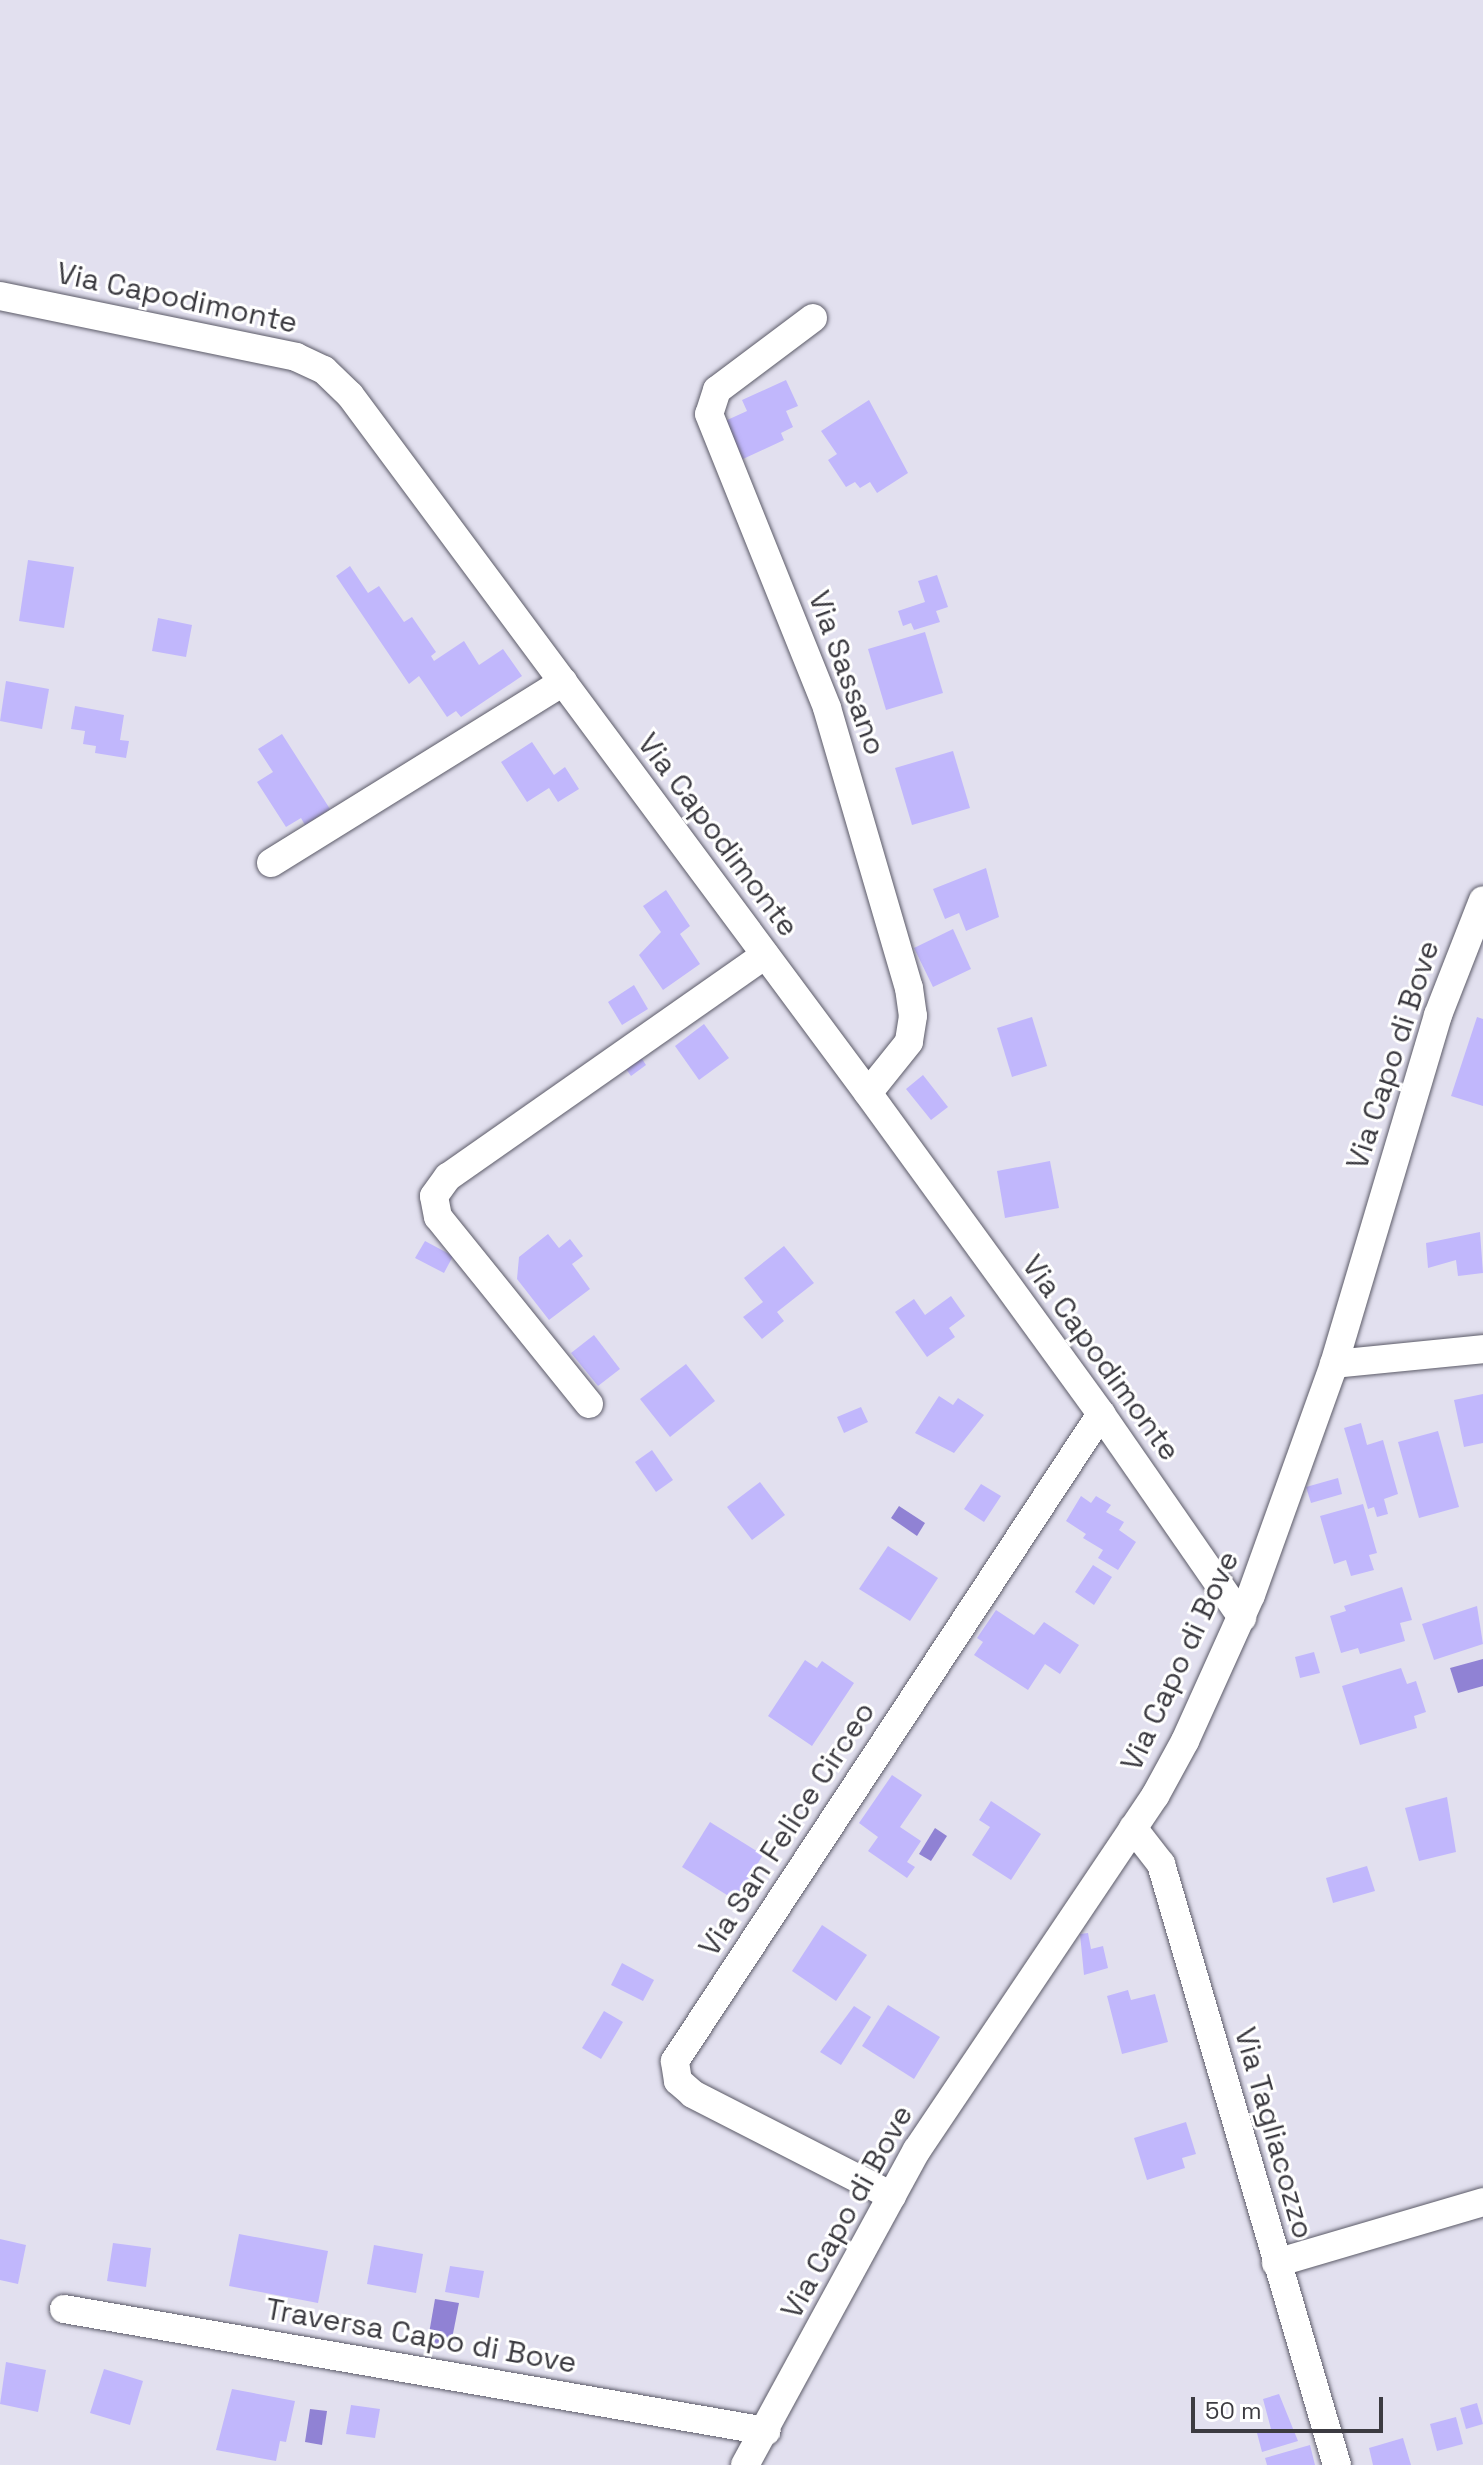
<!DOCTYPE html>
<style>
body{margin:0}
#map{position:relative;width:1483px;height:2465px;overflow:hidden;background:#e2e0ef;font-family:"Space Grotesk",sans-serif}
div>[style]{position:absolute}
.water>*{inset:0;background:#9082d4}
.building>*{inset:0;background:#c1b7fc}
.roads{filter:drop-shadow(0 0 2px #5c5b68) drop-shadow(0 0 2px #5c5b68)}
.street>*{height:28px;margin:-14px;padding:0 14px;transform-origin:14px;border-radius:14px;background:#fff}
span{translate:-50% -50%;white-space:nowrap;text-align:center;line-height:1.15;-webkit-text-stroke:6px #fff;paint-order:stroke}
.street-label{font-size:30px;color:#3c3b41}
.scale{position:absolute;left:1191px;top:2397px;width:192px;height:36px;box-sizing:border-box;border:4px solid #3c3b41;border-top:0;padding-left:10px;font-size:24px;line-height:28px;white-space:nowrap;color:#3c3b41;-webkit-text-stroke:6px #fff;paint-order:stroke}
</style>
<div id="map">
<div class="water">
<i style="clip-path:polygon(899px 1506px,925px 1523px,917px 1536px,891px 1518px)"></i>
<i style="clip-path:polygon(1483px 1659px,1483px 1686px,1458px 1693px,1450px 1668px)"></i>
<i style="clip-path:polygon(935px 1828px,947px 1836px,931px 1861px,919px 1854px)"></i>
<i style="clip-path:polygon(435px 2299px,459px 2303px,450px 2349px,427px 2345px)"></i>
<i style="clip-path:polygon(310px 2409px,327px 2411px,322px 2445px,305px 2442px)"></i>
</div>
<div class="building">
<i style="clip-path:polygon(786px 380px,798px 406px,786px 411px,793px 427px,781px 433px,784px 440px,743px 459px,725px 421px,747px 411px,742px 400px)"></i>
<i style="clip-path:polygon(869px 400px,908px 473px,877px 493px,870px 482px,860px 488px,855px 482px,846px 487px,828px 460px,837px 454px,821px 431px)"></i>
<i style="clip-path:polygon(28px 560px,74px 567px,64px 628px,19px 621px)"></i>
<i style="clip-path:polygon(350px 566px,368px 593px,379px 586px,404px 622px,412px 617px,436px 652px,431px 656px,434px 661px,464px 641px,479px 665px,503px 649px,522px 676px,461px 717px,456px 711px,447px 717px,419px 676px,409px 684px,336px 576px)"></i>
<i style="clip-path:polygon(937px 575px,948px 607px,936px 611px,940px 622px,914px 630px,911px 623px,903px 626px,898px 611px,925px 602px,918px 581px)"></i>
<i style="clip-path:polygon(158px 618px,192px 625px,186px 657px,152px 651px)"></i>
<i style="clip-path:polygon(925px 632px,943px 693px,886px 710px,868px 649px)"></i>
<i style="clip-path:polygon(6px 681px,49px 689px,42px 729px,0 721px)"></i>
<i style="clip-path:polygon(75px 706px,124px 715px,120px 740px,129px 741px,126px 758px,95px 753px,96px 746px,83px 744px,85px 731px,71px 729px)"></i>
<i style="clip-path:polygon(282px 734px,330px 809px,305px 825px,301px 818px,286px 827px,257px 782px,273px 772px,258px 749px)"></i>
<i style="clip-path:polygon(532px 742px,554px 775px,565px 767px,579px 789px,558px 802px,549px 788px,527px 802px,501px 762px)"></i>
<i style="clip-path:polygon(953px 751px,970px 808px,912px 825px,895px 768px)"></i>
<i style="clip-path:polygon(986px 868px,999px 917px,966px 931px,959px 913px,945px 919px,933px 889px)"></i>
<i style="clip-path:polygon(666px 890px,690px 926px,680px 934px,700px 964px,663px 990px,639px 955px,661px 932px,643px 906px)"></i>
<i style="clip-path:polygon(953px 929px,971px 969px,933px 987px,914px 948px)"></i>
<i style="clip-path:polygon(634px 985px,648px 1009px,622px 1025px,608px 1002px)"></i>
<i style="clip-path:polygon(1032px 1017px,1047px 1066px,1012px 1077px,997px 1028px)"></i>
<i style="clip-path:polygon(1477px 1017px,1483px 1019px,1483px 1106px,1451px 1096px)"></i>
<i style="clip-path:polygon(704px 1024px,729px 1058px,699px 1080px,675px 1046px)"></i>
<i style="clip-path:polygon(637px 1051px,646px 1065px,631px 1076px,621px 1062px)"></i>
<i style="clip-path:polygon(923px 1075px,948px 1107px,931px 1120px,906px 1089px)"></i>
<i style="clip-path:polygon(1050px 1161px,1059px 1208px,1005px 1218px,997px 1171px)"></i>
<i style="clip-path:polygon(1480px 1232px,1483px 1273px,1458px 1276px,1456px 1260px,1428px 1268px,1426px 1243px)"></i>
<i style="clip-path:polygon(548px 1234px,559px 1248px,570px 1239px,583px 1256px,572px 1264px,590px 1289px,549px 1320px,517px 1279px,519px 1257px)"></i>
<i style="clip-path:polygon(425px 1241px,453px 1256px,444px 1273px,415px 1258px)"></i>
<i style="clip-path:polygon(784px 1246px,814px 1283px,777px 1312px,784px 1321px,762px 1339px,743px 1317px,763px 1302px,744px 1278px)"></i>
<i style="clip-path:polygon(951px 1296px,965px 1316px,949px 1328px,955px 1337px,927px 1357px,895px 1312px,914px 1299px,925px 1315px)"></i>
<i style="clip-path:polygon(594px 1335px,620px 1369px,598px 1386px,571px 1353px)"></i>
<i style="clip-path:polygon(686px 1364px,715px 1401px,670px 1437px,640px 1399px)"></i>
<i style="clip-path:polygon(1483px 1394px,1483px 1443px,1464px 1447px,1454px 1400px)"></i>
<i style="clip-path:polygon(939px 1396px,953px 1405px,958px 1398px,984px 1415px,954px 1453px,915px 1433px)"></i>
<i style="clip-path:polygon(861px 1407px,868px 1422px,844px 1433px,837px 1417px)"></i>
<i style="clip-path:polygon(1361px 1423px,1367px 1445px,1383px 1440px,1398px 1494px,1384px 1499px,1388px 1514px,1377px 1517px,1374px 1507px,1368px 1509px,1344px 1428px)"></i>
<i style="clip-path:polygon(1438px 1431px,1459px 1507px,1419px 1518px,1398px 1442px)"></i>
<i style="clip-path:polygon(652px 1450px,673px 1480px,656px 1492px,635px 1462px)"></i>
<i style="clip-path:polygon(1338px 1478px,1342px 1494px,1311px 1503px,1306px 1487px)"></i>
<i style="clip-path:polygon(760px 1482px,785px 1515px,752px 1540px,727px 1507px)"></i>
<i style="clip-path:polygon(981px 1484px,1001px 1496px,984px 1522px,964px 1509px)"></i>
<i style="clip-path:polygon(1081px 1496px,1091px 1503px,1096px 1496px,1111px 1505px,1106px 1512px,1124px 1522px,1119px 1530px,1136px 1542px,1118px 1570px,1098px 1558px,1103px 1550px,1083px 1538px,1086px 1534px,1066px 1521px)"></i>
<i style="clip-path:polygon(1363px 1504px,1377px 1553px,1369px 1555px,1374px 1570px,1351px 1576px,1346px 1560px,1334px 1564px,1320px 1516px)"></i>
<i style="clip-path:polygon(888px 1546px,938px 1578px,910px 1621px,859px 1589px)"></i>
<i style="clip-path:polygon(1093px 1565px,1112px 1577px,1094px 1605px,1075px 1592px)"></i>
<i style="clip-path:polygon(1402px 1587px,1412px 1620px,1400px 1623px,1405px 1641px,1360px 1654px,1358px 1648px,1341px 1653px,1330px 1616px,1346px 1611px,1344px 1606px)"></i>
<i style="clip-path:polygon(1477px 1606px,1483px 1644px,1434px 1660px,1422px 1624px)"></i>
<i style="clip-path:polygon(996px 1610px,1034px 1635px,1044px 1622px,1079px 1645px,1060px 1674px,1045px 1664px,1028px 1690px,974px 1655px,983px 1642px,977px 1638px)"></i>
<i style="clip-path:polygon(1314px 1652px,1320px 1673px,1300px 1678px,1295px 1657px)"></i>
<i style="clip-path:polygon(805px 1660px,817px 1668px,822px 1661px,854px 1683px,812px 1746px,768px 1716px)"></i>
<i style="clip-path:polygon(1401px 1668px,1407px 1684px,1416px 1681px,1426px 1712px,1414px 1716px,1417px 1728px,1360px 1745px,1342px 1686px)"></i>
<i style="clip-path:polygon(892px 1775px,922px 1795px,900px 1827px,921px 1841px,907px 1862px,915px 1867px,907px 1878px,868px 1851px,878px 1837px,859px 1823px)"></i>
<i style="clip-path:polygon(1447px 1797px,1456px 1852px,1419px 1861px,1405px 1808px)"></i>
<i style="clip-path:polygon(991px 1801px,1041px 1834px,1011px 1880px,972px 1855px,990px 1827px,979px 1820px)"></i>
<i style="clip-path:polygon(710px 1822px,763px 1855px,735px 1900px,682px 1867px)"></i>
<i style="clip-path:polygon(1367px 1866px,1375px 1891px,1333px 1903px,1326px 1878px)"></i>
<i style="clip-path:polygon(822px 1925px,867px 1955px,836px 2001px,792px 1971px)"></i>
<i style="clip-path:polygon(1088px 1933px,1091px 1949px,1103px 1946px,1108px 1968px,1084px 1975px,1080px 1934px)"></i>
<i style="clip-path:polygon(622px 1963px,654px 1980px,643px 2001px,611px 1985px)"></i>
<i style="clip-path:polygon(1128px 1990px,1131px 2000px,1155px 1994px,1168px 2042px,1122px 2054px,1107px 1996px)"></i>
<i style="clip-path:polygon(888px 2005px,940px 2037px,914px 2079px,862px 2046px)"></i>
<i style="clip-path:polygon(854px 2006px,871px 2017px,841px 2065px,820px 2052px)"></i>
<i style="clip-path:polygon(604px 2011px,623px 2022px,601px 2059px,582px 2048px)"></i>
<i style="clip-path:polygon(1186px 2122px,1196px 2154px,1182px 2158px,1185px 2168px,1147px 2180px,1134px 2138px)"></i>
<i style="clip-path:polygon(239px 2234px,328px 2251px,318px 2303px,229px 2286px)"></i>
<i style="clip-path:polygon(0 2239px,26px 2245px,18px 2284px,0 2280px)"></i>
<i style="clip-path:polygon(113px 2243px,151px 2248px,146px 2287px,107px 2281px)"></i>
<i style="clip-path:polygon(374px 2245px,423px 2254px,416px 2293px,367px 2284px)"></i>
<i style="clip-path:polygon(450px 2266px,484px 2271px,479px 2298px,445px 2292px)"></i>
<i style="clip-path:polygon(6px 2362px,46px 2370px,38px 2412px,0 2404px)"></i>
<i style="clip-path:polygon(104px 2369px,143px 2381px,130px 2425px,90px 2413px)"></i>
<i style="clip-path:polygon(232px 2389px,295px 2401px,286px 2442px,280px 2441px,276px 2461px,216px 2450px)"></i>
<i style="clip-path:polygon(1279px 2394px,1298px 2441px,1262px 2452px,1257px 2433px,1271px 2429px,1263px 2399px)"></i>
<i style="clip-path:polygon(1477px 2403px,1483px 2424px,1466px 2429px,1460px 2408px)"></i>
<i style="clip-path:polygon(351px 2405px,380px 2409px,375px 2438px,346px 2434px)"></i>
<i style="clip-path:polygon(1456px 2417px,1463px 2444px,1437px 2451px,1430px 2424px)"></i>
<i style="clip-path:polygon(1403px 2438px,1411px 2465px,1373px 2465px,1369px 2448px)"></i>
<i style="clip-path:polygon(1310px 2445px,1315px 2465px,1267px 2465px,1265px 2458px)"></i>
</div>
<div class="roads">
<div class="street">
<i style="left:0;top:296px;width:302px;rotate:11.6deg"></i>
<i style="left:296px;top:357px;width:31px;rotate:25deg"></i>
<i style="left:324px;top:370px;width:36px;rotate:44deg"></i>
<i style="left:350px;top:395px;width:869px;rotate:53.42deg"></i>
<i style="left:868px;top:1093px;width:397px;rotate:54deg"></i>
<i style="left:1101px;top:1414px;width:248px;rotate:55.3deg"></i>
<i style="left:813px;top:318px;width:120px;rotate:143.1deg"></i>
<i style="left:717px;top:390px;width:25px;rotate:108deg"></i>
<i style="left:709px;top:414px;width:317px;rotate:68.1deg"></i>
<i style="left:827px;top:708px;width:292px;rotate:73.7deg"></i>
<i style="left:909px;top:988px;width:28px;rotate:82deg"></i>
<i style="left:913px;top:1016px;width:26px;rotate:99deg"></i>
<i style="left:909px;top:1042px;width:65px;rotate:128.8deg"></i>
<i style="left:271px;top:863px;width:344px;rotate:-31.8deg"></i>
<i style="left:1334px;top:1364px;width:150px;rotate:-5.7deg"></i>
<i style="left:589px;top:1404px;width:240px;rotate:-128.9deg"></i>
<i style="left:438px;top:1217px;width:21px;rotate:-101deg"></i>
<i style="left:434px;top:1196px;width:24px;rotate:-54deg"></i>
<i style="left:448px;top:1177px;width:387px;rotate:-35deg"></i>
<i style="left:1133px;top:1828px;width:46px;rotate:52.1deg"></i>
<i style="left:1161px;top:1864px;width:626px;rotate:73.68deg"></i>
<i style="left:892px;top:2196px;width:224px;rotate:-152.9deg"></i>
<i style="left:693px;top:2094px;width:20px;rotate:-139deg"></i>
<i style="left:678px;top:2081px;width:20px;rotate:-99deg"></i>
<i style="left:675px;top:2061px;width:775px;rotate:-56.64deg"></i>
<i style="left:1276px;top:2263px;width:216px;rotate:-16.4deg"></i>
<i style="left:64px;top:2309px;width:713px;rotate:9.86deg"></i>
<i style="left:745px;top:2465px;width:359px;rotate:-61.4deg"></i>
<i style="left:917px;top:2150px;width:427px;rotate:-56.1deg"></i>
<i style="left:1155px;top:1796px;width:63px;rotate:-61.4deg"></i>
<i style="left:1185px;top:1741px;width:160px;rotate:-65.7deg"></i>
<i style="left:1251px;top:1595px;width:245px;rotate:-70.2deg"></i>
<i style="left:1334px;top:1364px;width:364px;rotate:-73.4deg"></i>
<i style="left:1438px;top:1015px;width:123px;rotate:-68.6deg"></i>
</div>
</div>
<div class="street-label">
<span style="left:177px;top:298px;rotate:12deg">Via Capodimonte</span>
<span style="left:847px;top:673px;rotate:70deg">Via Sassano</span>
<span style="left:718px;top:835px;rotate:53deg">Via Capodimonte</span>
<span style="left:1393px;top:1055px;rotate:-72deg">Via Capo di Bove</span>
<span style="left:1101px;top:1358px;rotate:54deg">Via Capodimonte</span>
<span style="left:1180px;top:1661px;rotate:-65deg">Via Capo di Bove</span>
<span style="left:787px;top:1829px;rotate:-57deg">Via San Felice Circeo</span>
<span style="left:1274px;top:2133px;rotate:74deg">Via Tagliacozzo</span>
<span style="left:847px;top:2212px;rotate:-61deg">Via Capo di Bove</span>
<span style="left:421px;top:2336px;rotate:10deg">Traversa Capo di Bove</span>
</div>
<div class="scale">50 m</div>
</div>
